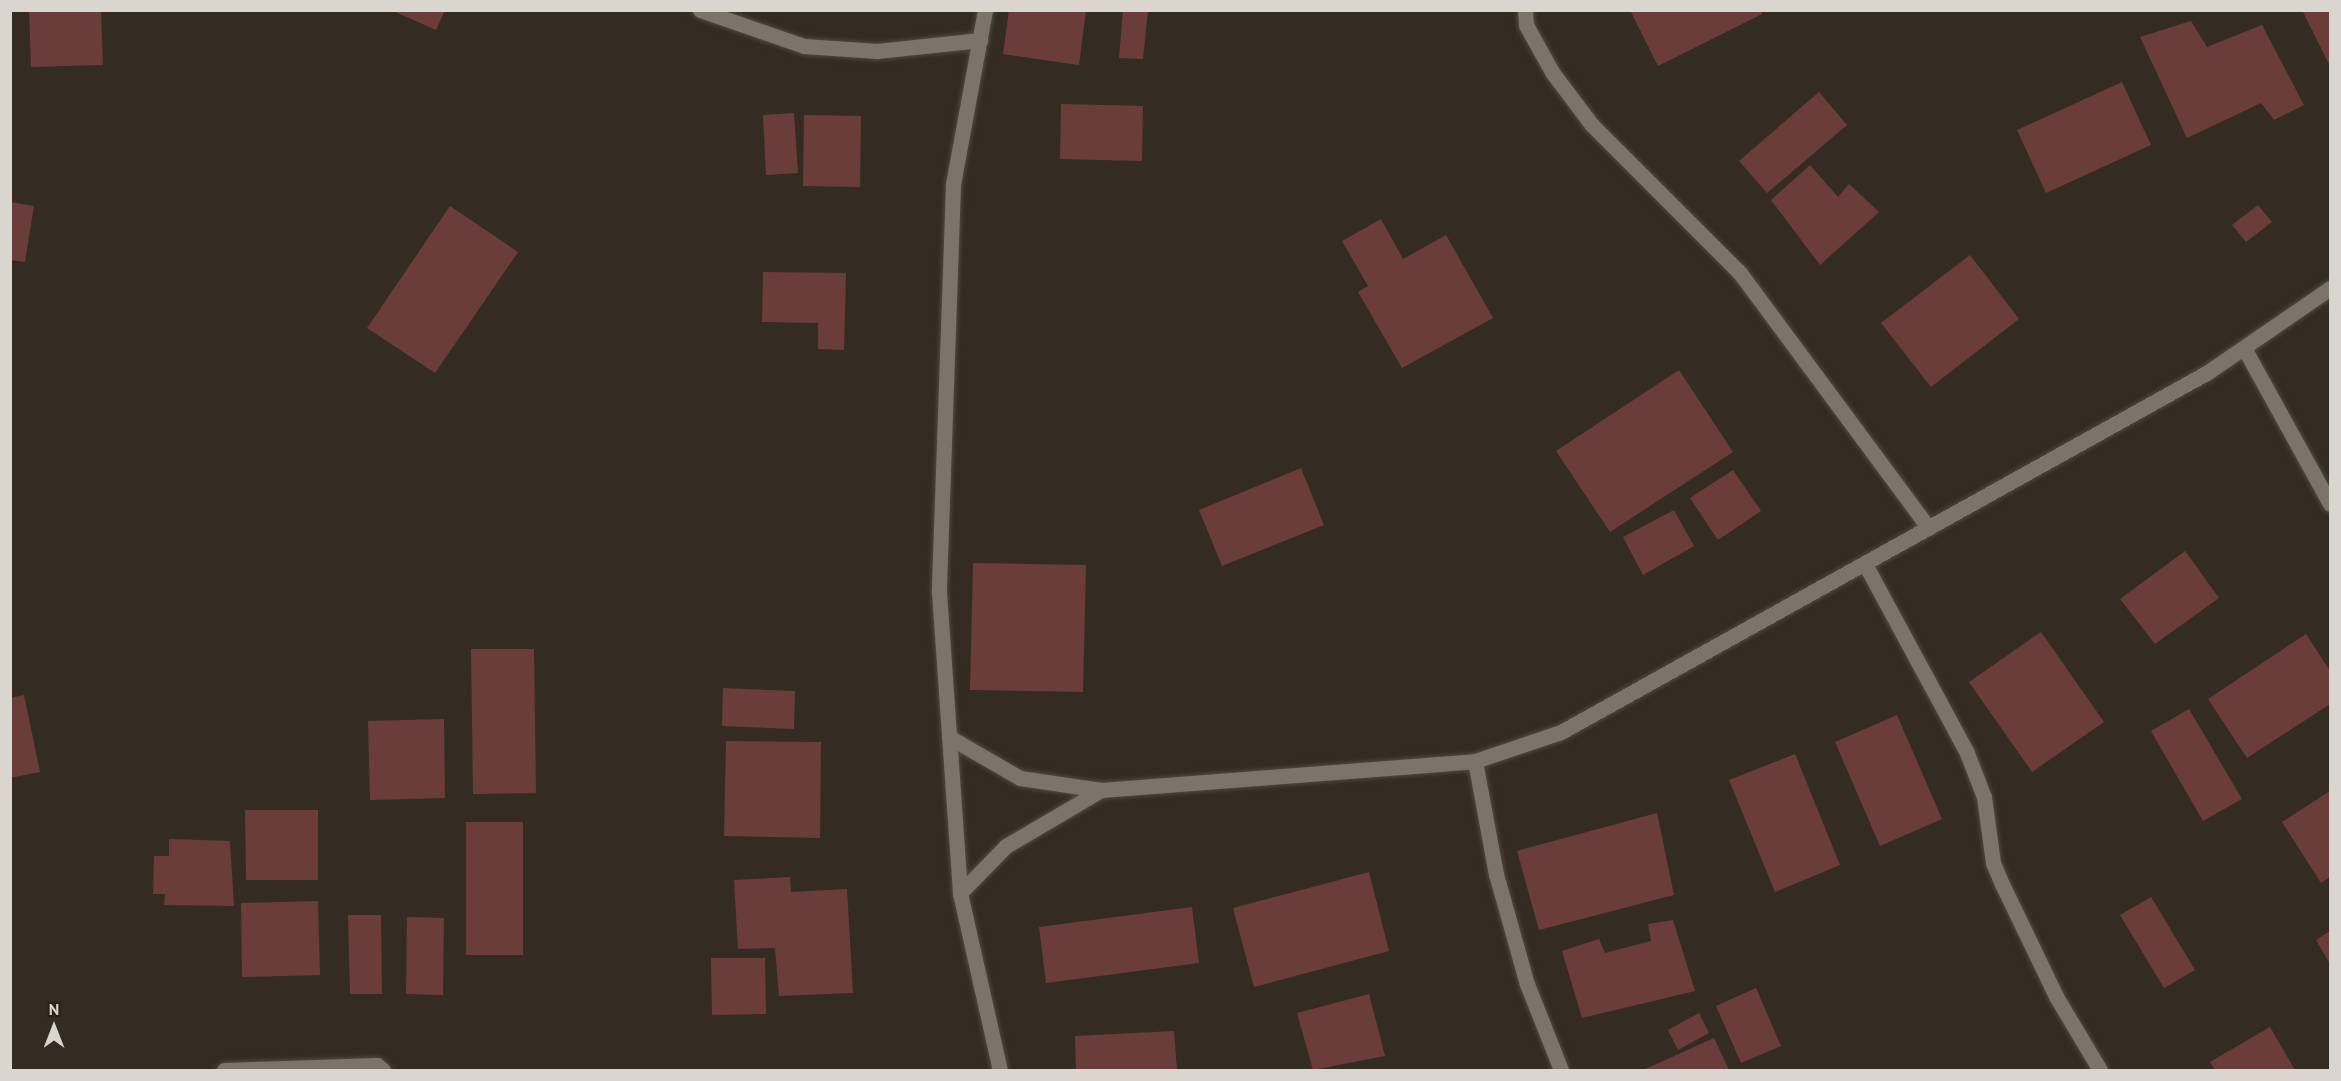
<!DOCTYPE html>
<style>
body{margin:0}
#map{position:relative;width:2341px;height:1081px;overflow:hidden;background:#342c22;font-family:"PT Sans",sans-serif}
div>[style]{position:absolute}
.building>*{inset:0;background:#6b3d3a}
.roads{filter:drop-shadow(0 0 2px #504a42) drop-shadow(0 0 2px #504a42)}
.minor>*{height:15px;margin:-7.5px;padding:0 7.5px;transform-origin:7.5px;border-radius:7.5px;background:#7d7469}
span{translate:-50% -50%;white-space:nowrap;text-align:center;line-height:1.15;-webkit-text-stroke:5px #2a2219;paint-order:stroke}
.frame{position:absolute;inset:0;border:12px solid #dad5cf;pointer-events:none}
.north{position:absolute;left:24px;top:997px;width:60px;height:60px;-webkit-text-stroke:4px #2a2219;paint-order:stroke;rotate:0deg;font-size:16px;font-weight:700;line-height:24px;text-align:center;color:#dad5cf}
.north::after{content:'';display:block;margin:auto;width:21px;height:27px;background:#dad5cf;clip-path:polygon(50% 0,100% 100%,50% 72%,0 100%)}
</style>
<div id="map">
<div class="building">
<i style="clip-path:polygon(101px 10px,103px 65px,31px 67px,29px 11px)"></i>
<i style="clip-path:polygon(391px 10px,445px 10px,436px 30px)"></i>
<i style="clip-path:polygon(1009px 10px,1086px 10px,1079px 65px,1003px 54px)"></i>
<i style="clip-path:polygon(1123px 10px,1148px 11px,1143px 59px,1119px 58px)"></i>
<i style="clip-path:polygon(1630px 10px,1760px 10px,1762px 14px,1658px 66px)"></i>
<i style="clip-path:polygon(2302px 10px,2330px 10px,2330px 66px)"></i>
<i style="clip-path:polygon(2191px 21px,2207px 47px,2262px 25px,2304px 105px,2274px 120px,2261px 103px,2187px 138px,2140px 37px)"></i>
<i style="clip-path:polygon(2122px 82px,2151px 145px,2046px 193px,2017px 130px)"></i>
<i style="clip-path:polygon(1819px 92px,1847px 125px,1767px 193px,1739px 161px)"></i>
<i style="clip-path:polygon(1061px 104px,1143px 106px,1142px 161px,1060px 159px)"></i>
<i style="clip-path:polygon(794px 113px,798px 173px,766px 175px,763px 115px)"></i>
<i style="clip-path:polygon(804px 115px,861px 116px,860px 187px,803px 186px)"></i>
<i style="clip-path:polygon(1810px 165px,1838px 197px,1849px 184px,1879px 212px,1820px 265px,1771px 200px)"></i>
<i style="clip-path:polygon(10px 202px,34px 206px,25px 262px,10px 260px)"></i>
<i style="clip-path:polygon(2258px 205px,2272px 222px,2246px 242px,2232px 225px)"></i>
<i style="clip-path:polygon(450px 206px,518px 252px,435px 373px,367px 328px)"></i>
<i style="clip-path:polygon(1381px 219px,1403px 259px,1446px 235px,1493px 318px,1402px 368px,1358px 292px,1368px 286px,1342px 241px)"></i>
<i style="clip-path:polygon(1970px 255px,2019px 319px,1931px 387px,1881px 323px)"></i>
<i style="clip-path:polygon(763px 272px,846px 273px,844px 350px,818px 349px,818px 323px,762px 322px)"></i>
<i style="clip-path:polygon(1679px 370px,1733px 452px,1610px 532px,1556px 451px)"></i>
<i style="clip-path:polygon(1301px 468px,1324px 525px,1222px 566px,1199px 510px)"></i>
<i style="clip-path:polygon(1733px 470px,1761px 511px,1718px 540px,1690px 498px)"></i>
<i style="clip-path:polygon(1674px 510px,1694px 546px,1643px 575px,1623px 537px)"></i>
<i style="clip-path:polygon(2185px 551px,2219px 598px,2155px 644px,2120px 599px)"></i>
<i style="clip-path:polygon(973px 563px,1086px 565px,1083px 692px,970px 690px)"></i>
<i style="clip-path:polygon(2041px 632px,2104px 722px,2032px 772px,1969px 682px)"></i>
<i style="clip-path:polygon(2306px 634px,2330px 671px,2330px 704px,2247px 758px,2208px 699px)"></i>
<i style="clip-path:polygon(471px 649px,534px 649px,536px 793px,473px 794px)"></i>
<i style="clip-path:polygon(723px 688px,795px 691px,794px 729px,722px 726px)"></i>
<i style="clip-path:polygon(24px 695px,40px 772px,10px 778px,10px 698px)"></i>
<i style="clip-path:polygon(2189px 709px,2242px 799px,2203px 821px,2151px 731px)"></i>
<i style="clip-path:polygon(1897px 715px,1942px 819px,1880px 846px,1835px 742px)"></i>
<i style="clip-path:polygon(444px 719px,445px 798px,370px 800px,368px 721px)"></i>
<i style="clip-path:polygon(726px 741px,821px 742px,820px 838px,724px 836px)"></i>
<i style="clip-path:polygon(1795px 754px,1840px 865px,1775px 892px,1729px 780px)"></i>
<i style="clip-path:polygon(2330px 791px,2330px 877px,2321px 883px,2282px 822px)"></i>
<i style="clip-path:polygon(245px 810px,318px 810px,318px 880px,246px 880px)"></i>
<i style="clip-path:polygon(1657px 813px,1674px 895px,1539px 930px,1517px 851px)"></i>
<i style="clip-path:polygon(466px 822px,523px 822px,523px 955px,466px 955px)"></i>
<i style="clip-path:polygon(169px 839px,230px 841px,234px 906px,164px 905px,165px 894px,153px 894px,154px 856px,169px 856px)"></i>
<i style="clip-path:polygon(1369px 872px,1389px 951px,1254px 987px,1233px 908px)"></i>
<i style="clip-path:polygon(790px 877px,791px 892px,847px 889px,853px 993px,779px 996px,775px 948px,738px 949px,734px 880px)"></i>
<i style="clip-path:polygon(2151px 897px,2195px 970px,2164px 988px,2120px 915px)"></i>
<i style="clip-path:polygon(318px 901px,320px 975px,242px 977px,241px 903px)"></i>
<i style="clip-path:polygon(1192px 907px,1199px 963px,1046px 983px,1039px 927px)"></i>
<i style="clip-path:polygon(348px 915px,381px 915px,382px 994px,350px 994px)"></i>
<i style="clip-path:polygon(407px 917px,444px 918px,443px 995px,406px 994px)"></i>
<i style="clip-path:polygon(1673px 920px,1695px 991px,1582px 1018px,1562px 951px,1599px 939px,1605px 953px,1651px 941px,1648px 924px)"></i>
<i style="clip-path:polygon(2330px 931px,2330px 964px,2316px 940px)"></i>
<i style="clip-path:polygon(711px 958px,765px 958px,766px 1014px,712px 1015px)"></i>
<i style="clip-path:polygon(1756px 988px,1781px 1046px,1741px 1063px,1716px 1006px)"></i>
<i style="clip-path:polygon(1369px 994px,1385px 1056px,1313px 1070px,1297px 1013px)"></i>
<i style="clip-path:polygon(1699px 1013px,1709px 1033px,1678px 1050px,1668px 1030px)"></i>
<i style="clip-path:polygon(2270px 1027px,2295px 1070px,2215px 1070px,2210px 1062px)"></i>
<i style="clip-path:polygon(1174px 1031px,1177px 1070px,1076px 1070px,1075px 1036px)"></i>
<i style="clip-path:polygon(1714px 1038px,1729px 1070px,1643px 1070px)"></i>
</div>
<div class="roads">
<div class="minor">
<i style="left:700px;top:10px;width:110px;rotate:19.1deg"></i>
<i style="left:804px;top:46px;width:73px;rotate:3.9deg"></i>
<i style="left:877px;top:51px;width:104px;rotate:-6.1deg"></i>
<i style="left:985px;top:10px;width:178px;rotate:100.4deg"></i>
<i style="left:953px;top:185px;width:407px;rotate:92deg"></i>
<i style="left:939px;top:592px;width:302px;rotate:86deg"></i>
<i style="left:960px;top:893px;width:181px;rotate:77.3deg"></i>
<i style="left:1525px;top:10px;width:15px;rotate:86deg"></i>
<i style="left:1526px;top:25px;width:54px;rotate:61deg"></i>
<i style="left:1552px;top:72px;width:66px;rotate:53deg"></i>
<i style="left:1592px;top:125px;width:209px;rotate:45deg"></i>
<i style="left:1740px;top:273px;width:317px;rotate:53.5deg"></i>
<i style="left:2244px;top:348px;width:178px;rotate:61.1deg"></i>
<i style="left:1865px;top:564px;width:215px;rotate:61.6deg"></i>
<i style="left:1967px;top:753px;width:47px;rotate:68.9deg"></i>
<i style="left:1984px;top:797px;width:67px;rotate:82.2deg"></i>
<i style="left:1993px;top:863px;width:25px;rotate:67deg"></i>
<i style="left:2003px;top:886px;width:124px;rotate:64.3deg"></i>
<i style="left:2057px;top:998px;width:84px;rotate:59.2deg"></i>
<i style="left:949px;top:737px;width:82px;rotate:30deg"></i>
<i style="left:1020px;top:778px;width:82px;rotate:8.4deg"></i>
<i style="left:1101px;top:790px;width:375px;rotate:-4.4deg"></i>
<i style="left:1475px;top:761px;width:91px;rotate:-18.6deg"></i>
<i style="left:1561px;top:732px;width:740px;rotate:-29.09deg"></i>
<i style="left:2208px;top:372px;width:148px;rotate:-34.5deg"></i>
<i style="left:1475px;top:761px;width:115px;rotate:79.5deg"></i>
<i style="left:1496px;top:874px;width:114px;rotate:74.3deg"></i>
<i style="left:1527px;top:984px;width:92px;rotate:68.4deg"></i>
<i style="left:960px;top:893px;width:66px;rotate:-45.6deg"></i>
<i style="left:1006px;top:846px;width:110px;rotate:-30.5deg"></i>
<i style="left:224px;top:1070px;width:153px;rotate:-1.9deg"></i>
<i style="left:377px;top:1065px;width:8px;rotate:40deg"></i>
</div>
</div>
<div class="frame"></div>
<div class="north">N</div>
</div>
